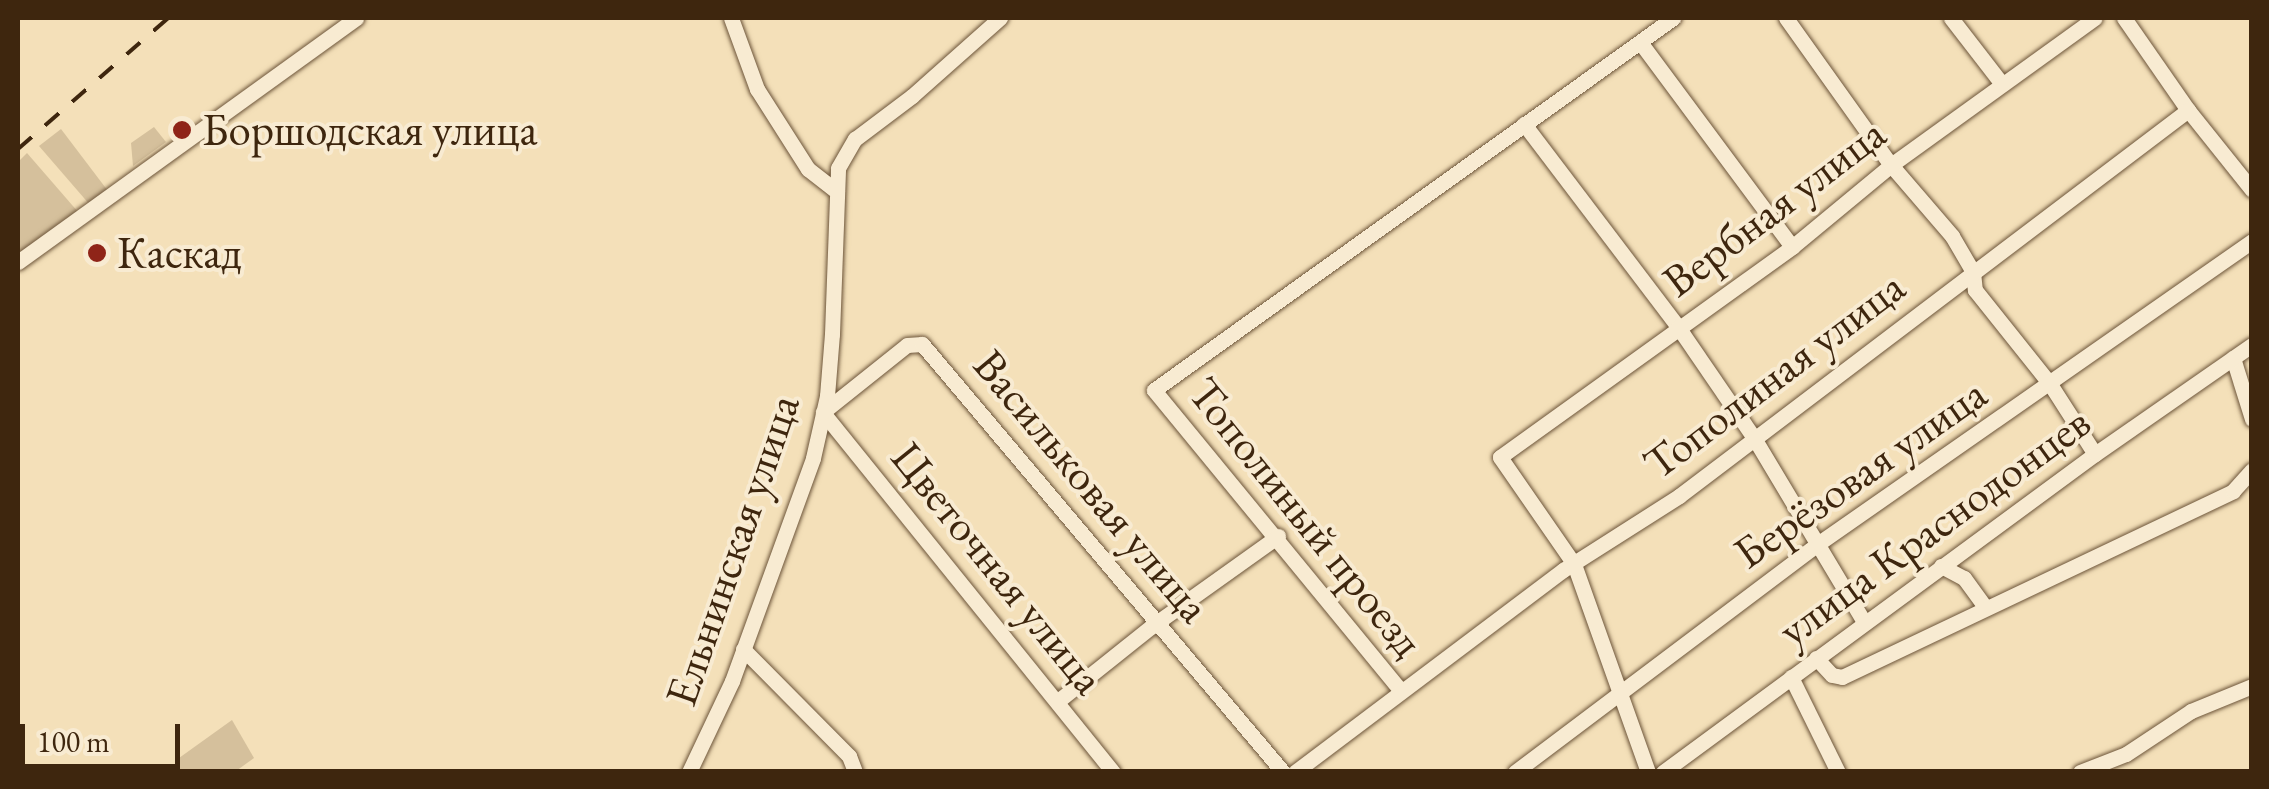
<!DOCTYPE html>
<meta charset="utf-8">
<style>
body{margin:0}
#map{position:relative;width:2269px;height:789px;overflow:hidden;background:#f4e0b9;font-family:"EB Garamond",serif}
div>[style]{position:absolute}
.green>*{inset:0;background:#d5c09c}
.roads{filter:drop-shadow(0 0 2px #6c5439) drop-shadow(0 0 2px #6c5439)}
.minor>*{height:15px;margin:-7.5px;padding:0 7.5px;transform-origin:7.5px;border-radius:7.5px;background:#f8ebd2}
.rail>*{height:4px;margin-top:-2px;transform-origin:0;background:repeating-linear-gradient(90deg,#3e260e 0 18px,transparent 0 36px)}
.dots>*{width:28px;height:28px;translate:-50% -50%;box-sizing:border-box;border:5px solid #f8ebd2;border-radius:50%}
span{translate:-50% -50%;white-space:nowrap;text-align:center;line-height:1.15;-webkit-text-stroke:8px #f8ebd2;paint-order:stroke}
.poi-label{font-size:45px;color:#3e260e}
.left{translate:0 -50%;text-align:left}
.street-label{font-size:45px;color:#3e260e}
.frame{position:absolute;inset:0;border:20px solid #3e260e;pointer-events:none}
.scale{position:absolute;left:20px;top:724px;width:160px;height:45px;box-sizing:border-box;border:5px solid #3e260e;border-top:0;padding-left:12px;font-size:30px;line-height:35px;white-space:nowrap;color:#3e260e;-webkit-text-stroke:8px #f8ebd2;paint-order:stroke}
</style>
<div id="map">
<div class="green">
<i style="clip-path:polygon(154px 127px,166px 142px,133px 166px,131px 143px)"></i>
<i style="clip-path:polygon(61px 129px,108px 191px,90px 205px,39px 146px)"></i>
<i style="clip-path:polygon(27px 153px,79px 213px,18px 257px,18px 162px)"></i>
<i style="clip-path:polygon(232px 720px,254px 758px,236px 771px,179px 771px,179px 758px)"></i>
</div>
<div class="roads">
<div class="minor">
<i style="left:731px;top:18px;width:76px;rotate:69.9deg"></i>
<i style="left:757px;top:89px;width:95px;rotate:57.5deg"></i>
<i style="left:808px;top:169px;width:37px;rotate:38deg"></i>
<i style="left:1786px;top:18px;width:181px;rotate:54.5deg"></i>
<i style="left:1891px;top:165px;width:94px;rotate:49.3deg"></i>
<i style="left:1952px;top:236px;width:42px;rotate:59.7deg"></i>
<i style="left:1973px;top:272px;width:18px;rotate:84deg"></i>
<i style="left:1975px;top:290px;width:120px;rotate:51.4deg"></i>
<i style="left:2050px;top:384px;width:83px;rotate:57.3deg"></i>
<i style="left:1951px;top:18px;width:83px;rotate:52.3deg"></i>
<i style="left:2124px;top:18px;width:112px;rotate:55.2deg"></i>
<i style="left:2188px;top:110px;width:102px;rotate:51.3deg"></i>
<i style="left:1640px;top:42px;width:255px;rotate:53.4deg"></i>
<i style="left:1524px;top:124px;width:255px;rotate:52.8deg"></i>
<i style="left:1678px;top:327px;width:135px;rotate:55.6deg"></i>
<i style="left:1754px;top:438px;width:214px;rotate:59.1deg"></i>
<i style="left:18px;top:262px;width:417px;rotate:-35.8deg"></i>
<i style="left:2233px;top:358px;width:64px;rotate:72.7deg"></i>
<i style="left:1941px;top:566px;width:26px;rotate:28deg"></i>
<i style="left:1964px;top:578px;width:37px;rotate:54deg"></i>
<i style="left:743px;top:649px;width:151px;rotate:45.3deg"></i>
<i style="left:849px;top:756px;width:17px;rotate:69deg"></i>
<i style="left:1816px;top:658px;width:23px;rotate:47deg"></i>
<i style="left:1832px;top:675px;width:10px;rotate:11deg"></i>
<i style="left:1842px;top:677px;width:433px;rotate:-25.4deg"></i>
<i style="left:2233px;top:491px;width:28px;rotate:-48deg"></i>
<i style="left:1791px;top:677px;width:106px;rotate:63.7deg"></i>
<i style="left:1401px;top:691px;width:389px;rotate:-129.4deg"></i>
<i style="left:1154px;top:390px;width:639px;rotate:-35.63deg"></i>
<i style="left:1058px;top:701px;width:120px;rotate:-38.6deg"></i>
<i style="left:1152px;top:626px;width:155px;rotate:-35.5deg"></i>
<i style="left:689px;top:772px;width:101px;rotate:-64.7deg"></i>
<i style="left:732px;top:681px;width:237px;rotate:-70deg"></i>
<i style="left:813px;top:458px;width:64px;rotate:-77.3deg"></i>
<i style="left:827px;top:396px;width:62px;rotate:-85.4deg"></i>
<i style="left:832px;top:334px;width:166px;rotate:-87.9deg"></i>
<i style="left:838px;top:168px;width:34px;rotate:-60deg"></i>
<i style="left:855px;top:139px;width:71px;rotate:-37deg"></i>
<i style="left:912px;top:96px;width:118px;rotate:-41.6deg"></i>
<i style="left:1113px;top:772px;width:462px;rotate:-128.9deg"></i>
<i style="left:823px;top:412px;width:107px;rotate:-38.6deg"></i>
<i style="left:907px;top:345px;width:15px;rotate:-4deg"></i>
<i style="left:922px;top:344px;width:560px;rotate:49.85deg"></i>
<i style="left:1295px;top:772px;width:336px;rotate:-37deg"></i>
<i style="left:1563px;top:570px;width:138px;rotate:-32.5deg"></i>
<i style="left:1679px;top:496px;width:639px;rotate:-37.17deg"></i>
<i style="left:1515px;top:772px;width:381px;rotate:-37deg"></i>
<i style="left:1819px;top:543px;width:528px;rotate:-34.89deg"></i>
<i style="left:1648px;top:772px;width:221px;rotate:-109.6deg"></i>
<i style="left:1574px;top:564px;width:130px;rotate:-124.7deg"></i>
<i style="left:1500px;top:457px;width:360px;rotate:-35.7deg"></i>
<i style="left:1792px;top:247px;width:129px;rotate:-39.6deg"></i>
<i style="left:1891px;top:165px;width:251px;rotate:-35.8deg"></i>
<i style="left:1663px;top:772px;width:536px;rotate:-36.36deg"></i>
<i style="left:2095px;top:454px;width:191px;rotate:-34.8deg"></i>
<i style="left:2080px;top:772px;width:49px;rotate:-21.4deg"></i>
<i style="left:2126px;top:754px;width:78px;rotate:-33.5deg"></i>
<i style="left:2191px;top:711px;width:66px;rotate:-22.3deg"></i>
</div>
</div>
<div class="rail">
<i style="left:18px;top:149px;width:199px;rotate:-41.1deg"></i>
</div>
<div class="dots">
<i style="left:182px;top:130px;background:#8f2418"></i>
<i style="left:97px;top:253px;background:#8f2418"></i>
</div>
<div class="poi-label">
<span class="left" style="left:202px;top:130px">Боршодская улица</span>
<span class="left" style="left:117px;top:253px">Каскад</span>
</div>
<div class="street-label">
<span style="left:1774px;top:207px;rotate:-37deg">Вербная улица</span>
<span style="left:1774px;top:375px;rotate:-37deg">Тополиная улица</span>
<span style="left:1860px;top:473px;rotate:-35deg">Берёзовая улица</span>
<span style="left:1092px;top:486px;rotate:50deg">Васильковая улица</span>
<span style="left:1306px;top:517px;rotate:51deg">Тополиный проезд</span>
<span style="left:1934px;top:526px;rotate:-36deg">улица Краснодонцев</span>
<span style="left:732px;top:550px;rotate:-71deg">Ельнинская улица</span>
<span style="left:998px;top:568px;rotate:51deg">Цветочная улица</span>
</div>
<div class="frame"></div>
<div class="scale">100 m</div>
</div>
